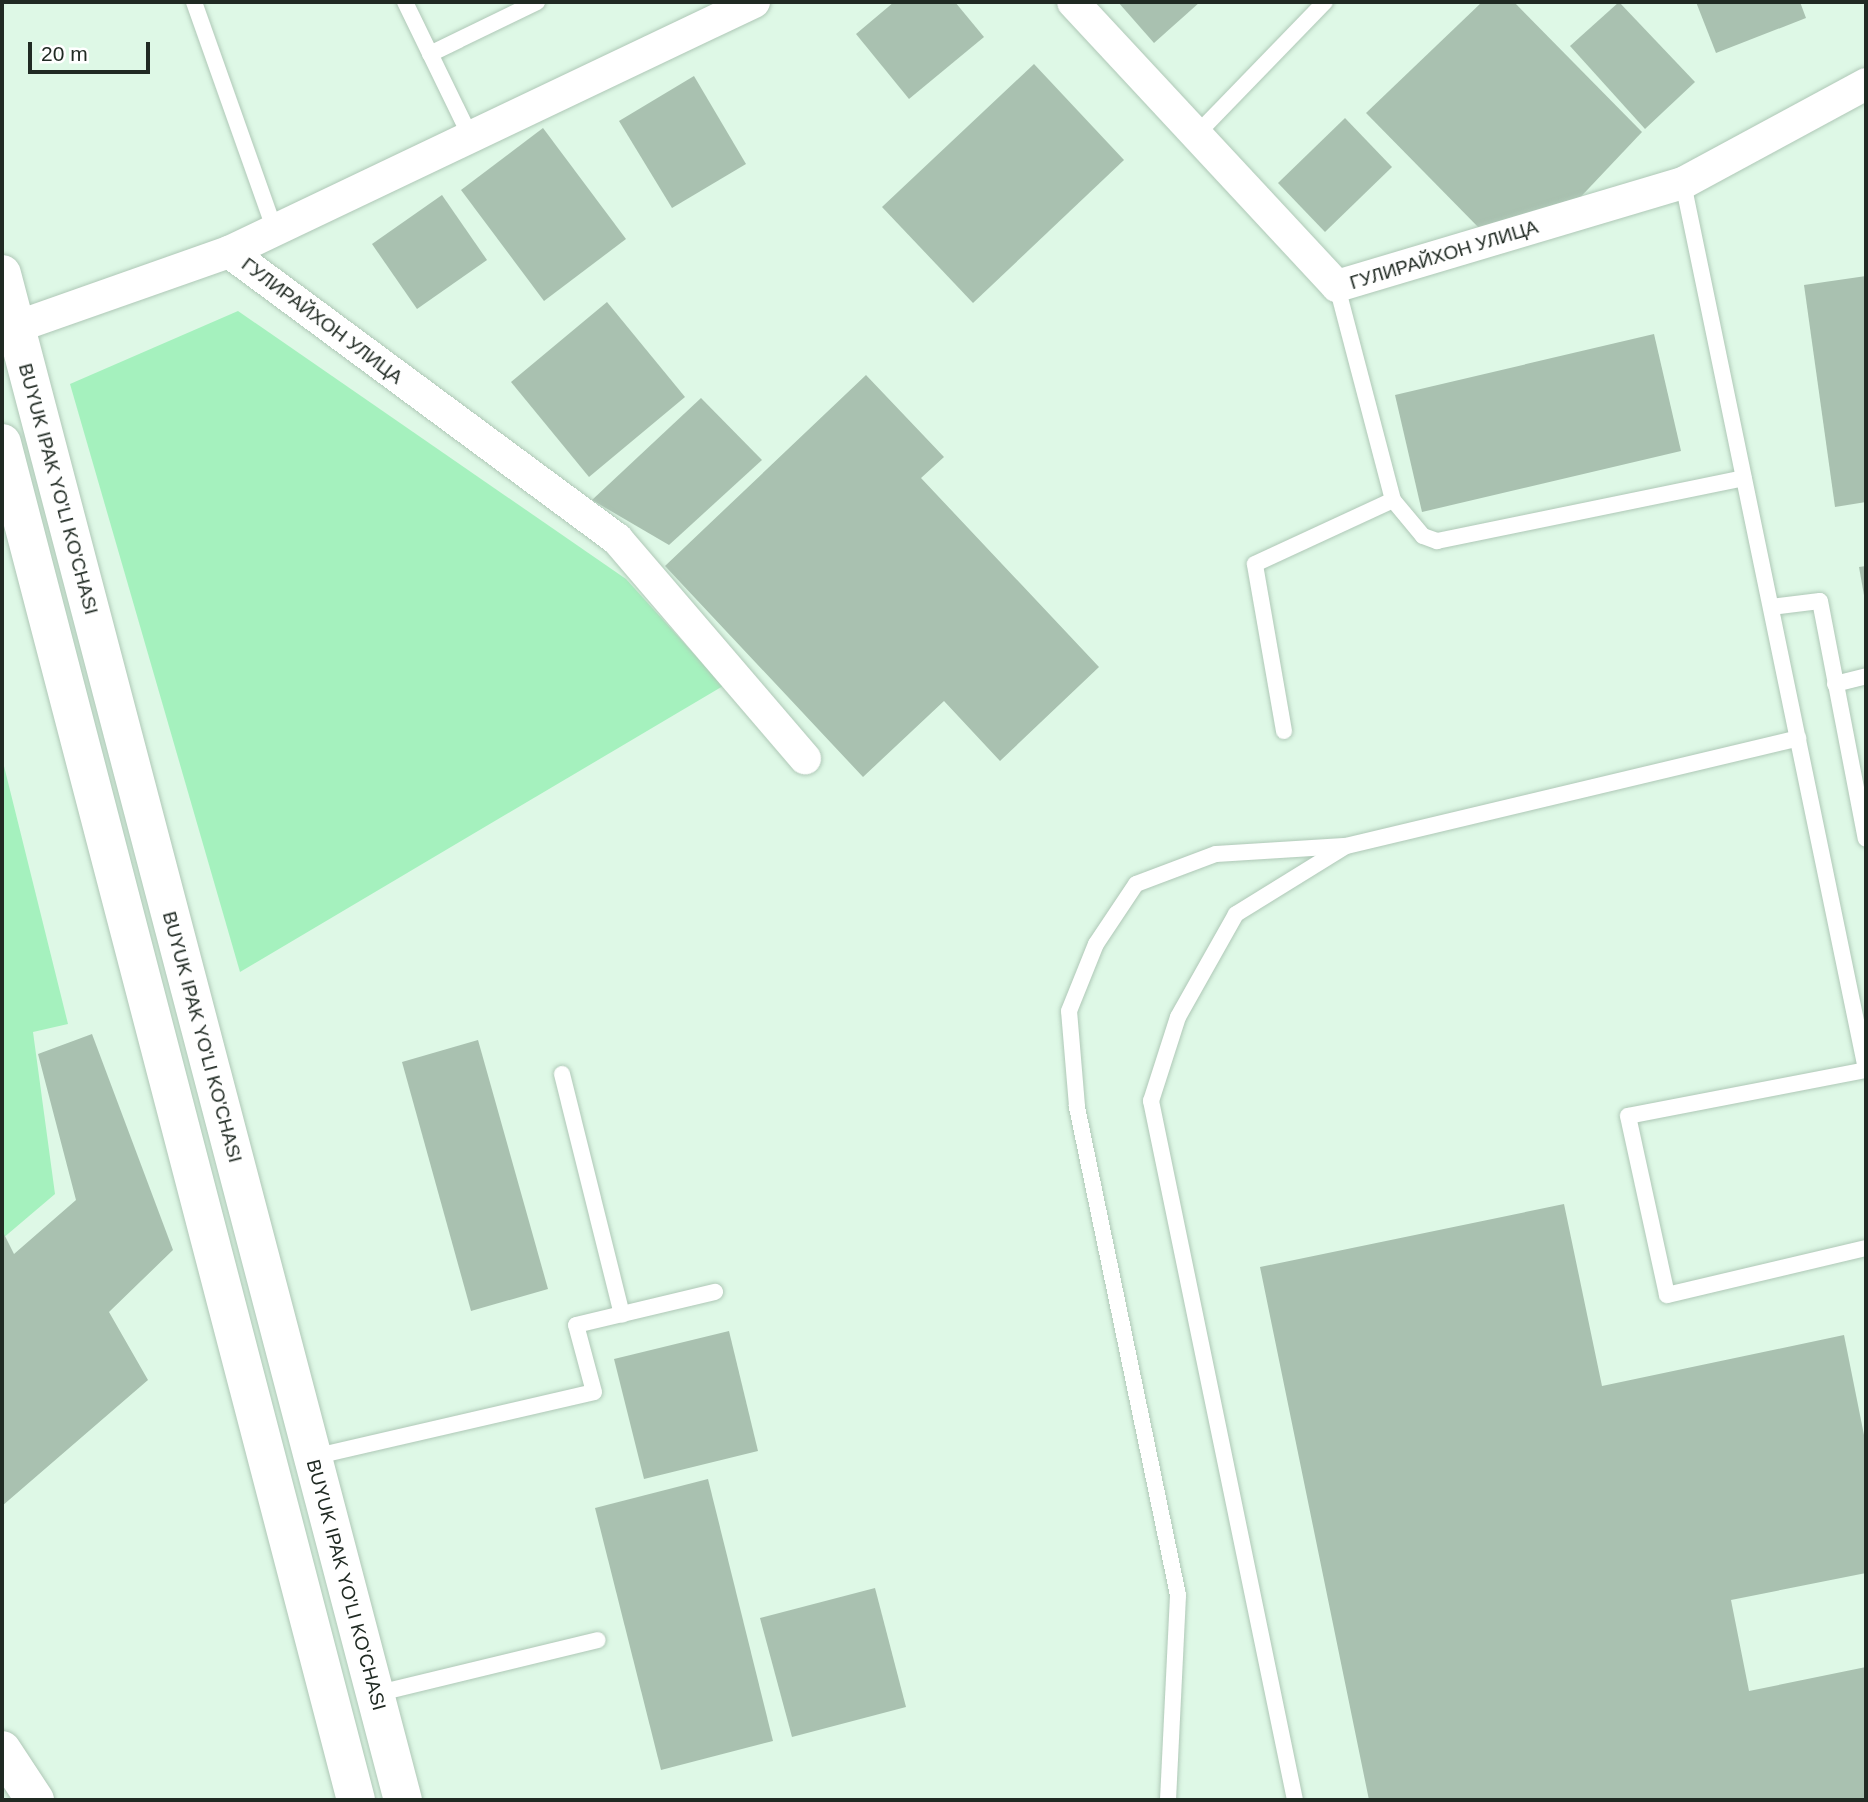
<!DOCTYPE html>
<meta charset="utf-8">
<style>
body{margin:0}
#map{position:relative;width:1868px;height:1802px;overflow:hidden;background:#def8e6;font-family:Helvetica,sans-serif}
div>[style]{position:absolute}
.green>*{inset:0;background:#a5f1be}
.building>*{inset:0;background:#a9c1b0}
.roads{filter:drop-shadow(0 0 2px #afc8b7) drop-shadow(0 0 2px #afc8b7)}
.lane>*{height:16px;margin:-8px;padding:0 8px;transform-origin:8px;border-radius:8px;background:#fff}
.street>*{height:32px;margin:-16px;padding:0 16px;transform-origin:16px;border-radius:16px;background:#fff}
.secondary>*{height:38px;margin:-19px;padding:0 19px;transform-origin:19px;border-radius:19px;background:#fff}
span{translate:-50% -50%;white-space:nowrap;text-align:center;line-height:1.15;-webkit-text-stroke:6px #fff;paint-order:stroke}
.street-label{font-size:19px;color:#202a23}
.frame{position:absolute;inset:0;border:4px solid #202a23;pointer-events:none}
.scale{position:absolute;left:28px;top:42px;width:122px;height:32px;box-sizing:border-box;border:4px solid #202a23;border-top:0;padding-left:9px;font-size:21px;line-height:24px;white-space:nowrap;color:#202a23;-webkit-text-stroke:5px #fff;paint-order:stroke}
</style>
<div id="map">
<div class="green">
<i style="clip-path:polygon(238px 311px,626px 579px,723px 686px,240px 972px,70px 384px)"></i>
<i style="clip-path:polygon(2px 758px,68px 1024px,33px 1032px,55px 1194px,2px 1239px)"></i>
</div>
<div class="building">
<i style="clip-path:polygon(894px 2px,955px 2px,984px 37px,909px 99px,856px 34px)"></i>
<i style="clip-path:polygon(1118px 2px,1200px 2px,1154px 43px)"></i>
<i style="clip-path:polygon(1482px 2px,1514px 2px,1642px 132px,1573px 205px,1481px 230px,1366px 113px)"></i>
<i style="clip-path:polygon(1619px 2px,1695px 82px,1645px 129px,1570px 46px)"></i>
<i style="clip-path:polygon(1696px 2px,1800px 2px,1806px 18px,1716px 53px)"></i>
<i style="clip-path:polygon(1034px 64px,1124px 160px,973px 303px,882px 207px)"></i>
<i style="clip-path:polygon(694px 76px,746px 164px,672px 208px,619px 121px)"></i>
<i style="clip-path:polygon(1345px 118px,1392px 167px,1325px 232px,1278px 183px)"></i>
<i style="clip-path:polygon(543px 128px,626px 239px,544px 301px,461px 190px)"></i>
<i style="clip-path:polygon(442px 195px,487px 260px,417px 309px,372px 244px)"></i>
<i style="clip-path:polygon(1866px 276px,1866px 502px,1835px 507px,1804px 285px)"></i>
<i style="clip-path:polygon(607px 302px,685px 397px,589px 477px,511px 382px)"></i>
<i style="clip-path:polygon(1654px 334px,1681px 451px,1422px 512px,1395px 395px)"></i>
<i style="clip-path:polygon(866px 375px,944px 457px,921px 478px,1099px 667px,1000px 761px,944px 701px,863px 777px,665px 566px)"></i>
<i style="clip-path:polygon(701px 398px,762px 460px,669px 545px,592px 500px)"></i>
<i style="clip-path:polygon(1866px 566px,1866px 601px,1865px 601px,1859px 567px)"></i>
<i style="clip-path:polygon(92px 1034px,173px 1250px,109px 1312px,148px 1380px,2px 1506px,2px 1230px,14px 1254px,76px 1200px,38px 1054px)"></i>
<i style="clip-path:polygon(478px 1040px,548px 1289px,471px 1311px,402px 1062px)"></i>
<i style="clip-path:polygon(1564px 1204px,1602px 1386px,1844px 1335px,1866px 1445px,1866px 1573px,1731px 1600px,1749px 1691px,1866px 1667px,1866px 1800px,1369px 1800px,1260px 1267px)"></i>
<i style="clip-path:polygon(729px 1331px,758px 1451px,644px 1479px,614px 1359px)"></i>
<i style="clip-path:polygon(708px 1479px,773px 1741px,661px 1770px,595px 1508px)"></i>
<i style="clip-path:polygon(875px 1588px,906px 1707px,792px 1737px,760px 1618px)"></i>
</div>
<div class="roads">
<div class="lane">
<i style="left:194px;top:2px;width:243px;rotate:70.5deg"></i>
<i style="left:405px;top:2px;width:151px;rotate:64.1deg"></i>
<i style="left:430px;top:54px;width:119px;rotate:-25.9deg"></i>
<i style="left:1194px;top:137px;width:188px;rotate:-45.9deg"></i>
<i style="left:1683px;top:183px;width:905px;rotate:78.33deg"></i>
<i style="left:1393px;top:500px;width:47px;rotate:50.2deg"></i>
<i style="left:1423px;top:536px;width:15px;rotate:20deg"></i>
<i style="left:1437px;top:541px;width:313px;rotate:-11.6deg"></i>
<i style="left:1771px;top:607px;width:49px;rotate:-7deg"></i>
<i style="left:1820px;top:601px;width:242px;rotate:79.1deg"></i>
<i style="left:1835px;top:684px;width:32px;rotate:-14deg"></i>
<i style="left:1284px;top:731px;width:169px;rotate:-99.9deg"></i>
<i style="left:1255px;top:564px;width:152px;rotate:-24.9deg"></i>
<i style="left:1393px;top:500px;width:221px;rotate:-104.7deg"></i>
<i style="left:1866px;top:1070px;width:242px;rotate:169.1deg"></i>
<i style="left:1628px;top:1116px;width:183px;rotate:77.7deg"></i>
<i style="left:1667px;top:1295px;width:204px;rotate:-13.3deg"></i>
<i style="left:562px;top:1074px;width:248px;rotate:76deg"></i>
<i style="left:313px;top:1457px;width:288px;rotate:-13deg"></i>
<i style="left:594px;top:1392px;width:69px;rotate:-105deg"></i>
<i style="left:576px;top:1325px;width:143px;rotate:-13.4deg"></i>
<i style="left:375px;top:1694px;width:229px;rotate:-13.6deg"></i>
<i style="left:1168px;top:1800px;width:205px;rotate:-87.2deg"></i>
<i style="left:1178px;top:1595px;width:499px;rotate:-101.7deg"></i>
<i style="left:1077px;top:1106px;width:95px;rotate:-94.8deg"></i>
<i style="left:1069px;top:1011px;width:72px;rotate:-68.1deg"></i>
<i style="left:1096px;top:944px;width:72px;rotate:-56.3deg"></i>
<i style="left:1136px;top:884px;width:85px;rotate:-20.6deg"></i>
<i style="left:1216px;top:854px;width:128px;rotate:-3.6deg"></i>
<i style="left:1295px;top:1800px;width:714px;rotate:-101.64deg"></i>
<i style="left:1151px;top:1101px;width:88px;rotate:-72.2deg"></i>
<i style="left:1178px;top:1017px;width:118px;rotate:-60.6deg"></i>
<i style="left:1236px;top:914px;width:129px;rotate:-31.7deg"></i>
<i style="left:1346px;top:846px;width:465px;rotate:-13.4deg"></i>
</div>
<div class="street">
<i style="left:754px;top:2px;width:581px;rotate:154.54deg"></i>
<i style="left:229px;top:252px;width:483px;rotate:36.5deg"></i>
<i style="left:617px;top:539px;width:289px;rotate:49.4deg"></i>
<i style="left:1073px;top:2px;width:388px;rotate:47.1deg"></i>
<i style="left:1337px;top:286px;width:361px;rotate:-16.6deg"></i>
<i style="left:1683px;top:183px;width:208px;rotate:-28.4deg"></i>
<i style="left:16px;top:327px;width:226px;rotate:-19.4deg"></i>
</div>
<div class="secondary">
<i style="left:2px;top:274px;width:1578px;rotate:75.28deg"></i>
<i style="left:2px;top:443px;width:1402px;rotate:75.38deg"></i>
<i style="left:2px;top:1750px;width:60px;rotate:56.6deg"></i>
</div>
</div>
<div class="street-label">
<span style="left:1444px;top:255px;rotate:-17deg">ГУЛИРАЙХОН УЛИЦА</span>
<span style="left:322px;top:321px;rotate:37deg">ГУЛИРАЙХОН УЛИЦА</span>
<span style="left:58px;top:489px;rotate:75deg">BUYUK IPAK YO'LI KO'CHASI</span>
<span style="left:202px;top:1037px;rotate:75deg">BUYUK IPAK YO'LI KO'CHASI</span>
<span style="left:346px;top:1585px;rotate:75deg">BUYUK IPAK YO'LI KO'CHASI</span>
</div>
<div class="frame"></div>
<div class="scale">20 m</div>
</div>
